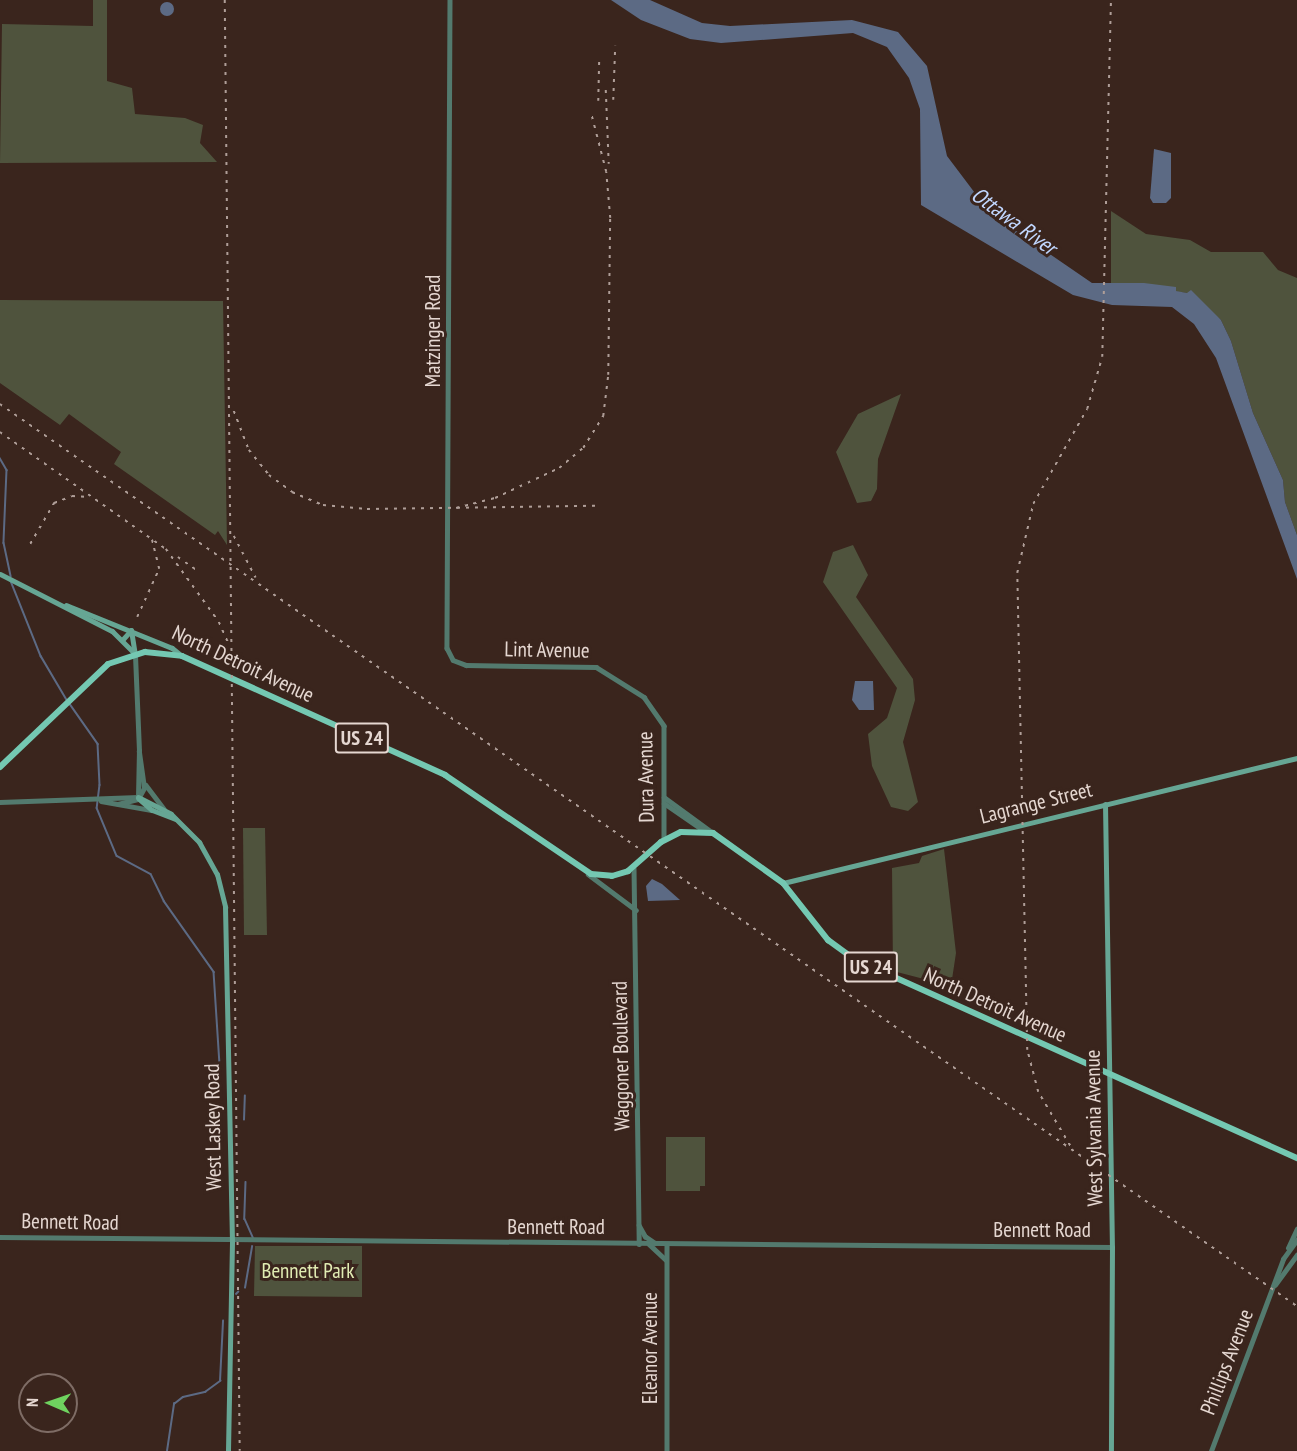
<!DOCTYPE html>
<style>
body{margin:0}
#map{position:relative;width:1297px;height:1451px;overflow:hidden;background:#3a251d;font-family:"PT Sans Narrow",sans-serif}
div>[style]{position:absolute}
.green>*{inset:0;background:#4f533d}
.water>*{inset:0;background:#5c6a84}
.round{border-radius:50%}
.stream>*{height:1.5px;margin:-0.75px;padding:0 0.75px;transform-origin:0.75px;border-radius:0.75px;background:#5c6a84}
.tertiary>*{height:4.5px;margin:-2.25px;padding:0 2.25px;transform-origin:2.25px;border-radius:2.25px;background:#537a6e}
.secondary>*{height:5px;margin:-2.5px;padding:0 2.5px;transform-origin:2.5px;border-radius:2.5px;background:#66a694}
.primary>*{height:6px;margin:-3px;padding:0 3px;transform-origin:3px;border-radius:3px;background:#74c8b2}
.rail>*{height:1.5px;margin-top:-0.75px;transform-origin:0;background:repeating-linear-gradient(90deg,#af9e98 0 3px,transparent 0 9px)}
span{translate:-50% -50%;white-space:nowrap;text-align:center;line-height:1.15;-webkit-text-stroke:6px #3a251d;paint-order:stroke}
.shield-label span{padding:2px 4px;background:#3a251d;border:2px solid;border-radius:4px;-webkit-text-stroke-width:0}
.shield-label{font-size:20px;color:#e5d7d1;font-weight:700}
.street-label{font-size:21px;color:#e5d7d1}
.park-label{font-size:21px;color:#e1ecb3}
.water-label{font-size:22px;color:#c1d7ff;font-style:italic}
.north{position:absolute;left:18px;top:1373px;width:60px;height:60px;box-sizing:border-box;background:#3a251d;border:2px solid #7e6c65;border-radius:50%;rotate:272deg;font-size:16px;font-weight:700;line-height:24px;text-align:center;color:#e5d7d1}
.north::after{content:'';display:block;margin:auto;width:21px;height:27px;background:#6fd35f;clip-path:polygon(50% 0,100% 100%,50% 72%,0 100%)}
</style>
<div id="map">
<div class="green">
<i style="clip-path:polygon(93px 0,107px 0,107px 81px,132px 88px,135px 114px,185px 118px,203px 125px,200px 143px,217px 162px,0 163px,2px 24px,93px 26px)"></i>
<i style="clip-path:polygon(1111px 211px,1146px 234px,1190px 240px,1211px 252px,1263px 252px,1278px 270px,1297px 278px,1297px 535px,1285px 502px,1283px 480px,1253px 413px,1231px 341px,1221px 320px,1187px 293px,1111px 284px)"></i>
<i style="clip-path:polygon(0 300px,223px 301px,227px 545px,218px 531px,215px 535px,114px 464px,121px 452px,69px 414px,60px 425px,0 383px)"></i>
<i style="clip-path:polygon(901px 394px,878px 459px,877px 489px,871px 501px,857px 503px,836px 452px,858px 414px)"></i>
<i style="clip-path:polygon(853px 545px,868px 575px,856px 597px,913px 679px,915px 700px,903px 742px,918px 802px,908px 811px,891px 807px,872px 766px,868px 734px,887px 718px,897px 688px,823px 582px,833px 552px)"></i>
<i style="clip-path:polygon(243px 828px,265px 828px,267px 935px,244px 935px)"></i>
<i style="clip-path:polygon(944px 849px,956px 953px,951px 986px,893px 971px,892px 868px,919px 863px,922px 856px)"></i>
<i style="clip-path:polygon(666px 1137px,705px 1137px,705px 1186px,700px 1186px,700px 1191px,666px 1191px)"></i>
<i style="clip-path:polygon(255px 1246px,362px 1246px,362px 1297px,254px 1296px)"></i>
</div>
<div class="water">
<i style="clip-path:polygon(611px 0,650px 0,702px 23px,730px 26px,852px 20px,898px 32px,927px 66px,947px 156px,990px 213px,1092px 283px,1144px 283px,1176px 287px,1176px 291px,1187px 293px,1191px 290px,1221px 320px,1231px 341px,1253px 413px,1283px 480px,1285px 502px,1297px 535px,1297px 579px,1216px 358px,1194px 324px,1172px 307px,1112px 305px,1073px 295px,921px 205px,920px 109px,909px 78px,887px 47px,853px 33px,721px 43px,690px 39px,641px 20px)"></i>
<i class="round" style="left:160px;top:2px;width:14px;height:14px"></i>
<i style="clip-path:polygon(1154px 149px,1171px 153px,1171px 198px,1166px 203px,1153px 203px,1150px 198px)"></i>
<i style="clip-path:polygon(855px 681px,873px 681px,874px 710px,859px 710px,852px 700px)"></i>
<i style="clip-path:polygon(652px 879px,662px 884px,680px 900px,648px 901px,646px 886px)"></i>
</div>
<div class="stream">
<i style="left:0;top:458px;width:14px;rotate:60deg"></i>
<i style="left:7px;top:470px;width:73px;rotate:92.4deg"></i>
<i style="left:4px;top:543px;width:34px;rotate:78deg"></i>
<i style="left:11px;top:581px;width:81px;rotate:68.2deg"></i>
<i style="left:41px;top:656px;width:51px;rotate:59.4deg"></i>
<i style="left:70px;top:704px;width:49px;rotate:55deg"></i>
<i style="left:98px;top:744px;width:41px;rotate:87.2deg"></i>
<i style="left:100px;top:785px;width:23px;rotate:97deg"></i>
<i style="left:97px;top:808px;width:52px;rotate:67.4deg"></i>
<i style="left:117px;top:856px;width:38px;rotate:28deg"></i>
<i style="left:151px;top:874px;width:30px;rotate:64deg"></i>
<i style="left:164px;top:901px;width:87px;rotate:54.8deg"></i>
<i style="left:214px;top:972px;width:92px;rotate:86.3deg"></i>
<i style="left:244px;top:1120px;width:24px;rotate:-88deg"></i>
<i style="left:246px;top:1182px;width:37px;rotate:92deg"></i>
<i style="left:245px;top:1219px;width:20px;rotate:66deg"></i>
<i style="left:245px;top:1288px;width:42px;rotate:-80.3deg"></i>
<i style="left:236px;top:1294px;width:3px;rotate:-45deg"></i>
<i style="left:167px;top:1451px;width:48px;rotate:-81.5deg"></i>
<i style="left:174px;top:1404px;width:11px;rotate:-38deg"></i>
<i style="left:183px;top:1397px;width:23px;rotate:-13deg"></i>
<i style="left:205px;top:1392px;width:19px;rotate:-36deg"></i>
<i style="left:220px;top:1381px;width:60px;rotate:-87.1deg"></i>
</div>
<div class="tertiary">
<i style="left:450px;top:0;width:648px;rotate:90.27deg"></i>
<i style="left:447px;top:648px;width:13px;rotate:63deg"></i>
<i style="left:453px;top:660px;width:14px;rotate:21deg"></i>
<i style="left:466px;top:665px;width:130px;rotate:0.9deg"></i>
<i style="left:596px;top:667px;width:57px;rotate:32deg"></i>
<i style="left:644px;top:697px;width:35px;rotate:55deg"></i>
<i style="left:664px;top:726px;width:114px;rotate:90deg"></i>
<i style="left:146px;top:785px;width:30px;rotate:53deg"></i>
<i style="left:664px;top:797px;width:61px;rotate:36.3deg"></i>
<i style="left:101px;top:801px;width:51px;rotate:10.2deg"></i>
<i style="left:0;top:802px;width:138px;rotate:-2.1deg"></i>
<i style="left:138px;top:797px;width:46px;rotate:-88.8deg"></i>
<i style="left:664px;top:803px;width:51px;rotate:34.6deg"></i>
<i style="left:118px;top:804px;width:21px;rotate:-14deg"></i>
<i style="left:138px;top:799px;width:13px;rotate:-61deg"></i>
<i style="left:144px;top:788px;width:37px;rotate:-98deg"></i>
<i style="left:139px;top:751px;width:97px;rotate:-92.4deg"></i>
<i style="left:634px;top:868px;width:376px;rotate:89.2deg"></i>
<i style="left:588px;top:874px;width:60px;rotate:36.9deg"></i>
<i style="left:639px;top:1225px;width:13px;rotate:61deg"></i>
<i style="left:645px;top:1236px;width:12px;rotate:35deg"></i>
<i style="left:0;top:1237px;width:1112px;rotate:0.52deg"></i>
<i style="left:649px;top:1244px;width:23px;rotate:43deg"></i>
<i style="left:667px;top:1244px;width:207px;rotate:90deg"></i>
<i style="left:1288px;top:1248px;width:21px;rotate:-65deg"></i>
<i style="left:1275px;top:1285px;width:37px;rotate:-54deg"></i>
<i style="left:1211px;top:1451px;width:205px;rotate:-69.4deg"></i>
<i style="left:1283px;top:1259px;width:24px;rotate:-54deg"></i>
</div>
<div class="secondary">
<i style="left:0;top:574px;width:126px;rotate:27deg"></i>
<i style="left:112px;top:631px;width:33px;rotate:45deg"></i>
<i style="left:66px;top:605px;width:114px;rotate:22.1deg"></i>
<i style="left:172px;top:648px;width:13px;rotate:39deg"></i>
<i style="left:123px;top:639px;width:12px;rotate:-48deg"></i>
<i style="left:131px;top:630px;width:24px;rotate:81deg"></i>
<i style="left:138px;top:797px;width:37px;rotate:27deg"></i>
<i style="left:171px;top:814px;width:40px;rotate:45deg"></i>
<i style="left:199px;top:842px;width:37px;rotate:61deg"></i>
<i style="left:217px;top:874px;width:34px;rotate:76deg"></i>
<i style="left:225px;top:907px;width:335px;rotate:88.8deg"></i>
<i style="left:232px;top:1242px;width:209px;rotate:91.1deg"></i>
<i style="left:138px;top:798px;width:18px;rotate:41deg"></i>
<i style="left:152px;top:810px;width:25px;rotate:21deg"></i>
<i style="left:1105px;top:804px;width:443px;rotate:89.1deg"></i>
<i style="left:1112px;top:1247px;width:204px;rotate:90.3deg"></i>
<i style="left:783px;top:883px;width:529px;rotate:-13.67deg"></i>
</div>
<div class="primary">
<i style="left:0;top:767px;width:149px;rotate:-43.6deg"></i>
<i style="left:108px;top:664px;width:39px;rotate:-18deg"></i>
<i style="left:145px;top:652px;width:37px;rotate:6deg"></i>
<i style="left:182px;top:656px;width:289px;rotate:24.3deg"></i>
<i style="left:445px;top:775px;width:176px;rotate:34.1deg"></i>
<i style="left:591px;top:874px;width:21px;rotate:5deg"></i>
<i style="left:612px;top:876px;width:17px;rotate:-17deg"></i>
<i style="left:628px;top:871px;width:44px;rotate:-41.3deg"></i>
<i style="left:661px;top:842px;width:22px;rotate:-27deg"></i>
<i style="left:681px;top:832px;width:32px;rotate:2deg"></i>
<i style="left:713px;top:833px;width:86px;rotate:35.5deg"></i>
<i style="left:783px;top:883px;width:73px;rotate:51.7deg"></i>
<i style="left:828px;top:940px;width:32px;rotate:36deg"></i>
<i style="left:854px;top:959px;width:486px;rotate:24.2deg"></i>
</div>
<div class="rail">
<i style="left:225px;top:0;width:1451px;rotate:89.41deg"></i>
<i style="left:606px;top:90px;width:74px;rotate:87.7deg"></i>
<i style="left:613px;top:100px;width:54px;rotate:-87.9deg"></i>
<i style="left:598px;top:101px;width:44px;rotate:-88.7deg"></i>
<i style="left:0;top:404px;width:1580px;rotate:34.82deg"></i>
<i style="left:234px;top:411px;width:42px;rotate:69deg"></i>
<i style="left:249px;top:450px;width:32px;rotate:51deg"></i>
<i style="left:269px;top:475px;width:29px;rotate:36deg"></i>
<i style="left:292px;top:492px;width:34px;rotate:23deg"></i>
<i style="left:323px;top:505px;width:44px;rotate:5.2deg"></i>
<i style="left:367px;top:509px;width:228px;rotate:-0.8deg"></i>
<i style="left:0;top:432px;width:203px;rotate:35.2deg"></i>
<i style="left:166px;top:549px;width:90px;rotate:54deg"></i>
<i style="left:219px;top:622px;width:24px;rotate:66deg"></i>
<i style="left:456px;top:508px;width:40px;rotate:-14.4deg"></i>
<i style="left:495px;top:498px;width:71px;rotate:-25.1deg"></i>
<i style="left:559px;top:468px;width:31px;rotate:-40deg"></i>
<i style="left:583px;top:448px;width:38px;rotate:-58deg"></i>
<i style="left:603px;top:416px;width:41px;rotate:-83deg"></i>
<i style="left:608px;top:375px;width:157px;rotate:-89.3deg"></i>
<i style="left:610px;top:218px;width:46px;rotate:-95deg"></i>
<i style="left:606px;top:172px;width:60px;rotate:-104.5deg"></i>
<i style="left:234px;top:536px;width:47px;rotate:62.4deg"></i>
<i style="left:30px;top:544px;width:48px;rotate:-59.7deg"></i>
<i style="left:54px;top:503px;width:19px;rotate:-21deg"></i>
<i style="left:72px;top:496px;width:18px;rotate:3deg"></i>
<i style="left:178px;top:557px;width:24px;rotate:35deg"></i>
<i style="left:137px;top:617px;width:53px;rotate:-65.4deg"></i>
<i style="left:159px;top:569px;width:30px;rotate:-104deg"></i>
<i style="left:1070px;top:1146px;width:63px;rotate:-120.7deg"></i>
<i style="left:1038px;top:1092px;width:43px;rotate:-104.7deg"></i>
<i style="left:1027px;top:1050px;width:477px;rotate:-91.2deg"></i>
<i style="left:1017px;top:573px;width:71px;rotate:-76.9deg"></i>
<i style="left:1033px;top:504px;width:109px;rotate:-60.4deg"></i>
<i style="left:1087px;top:409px;width:54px;rotate:-73.9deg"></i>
<i style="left:1102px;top:357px;width:357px;rotate:-88.6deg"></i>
</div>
<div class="shield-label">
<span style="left:362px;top:738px">US 24</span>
<span style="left:871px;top:967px">US 24</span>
</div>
<div class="street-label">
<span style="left:433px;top:331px;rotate:-90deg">Matzinger Road</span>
<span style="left:547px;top:650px;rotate:1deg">Lint Avenue</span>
<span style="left:243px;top:664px;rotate:25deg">North Detroit Avenue</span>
<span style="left:646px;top:777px;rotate:-91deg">Dura Avenue</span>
<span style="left:1036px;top:803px;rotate:-14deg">Lagrange Street</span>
<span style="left:995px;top:1005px;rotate:24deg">North Detroit Avenue</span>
<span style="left:621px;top:1056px;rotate:-91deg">Waggoner Boulevard</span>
<span style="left:213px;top:1127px;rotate:-91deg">West Laskey Road</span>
<span style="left:1094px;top:1128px;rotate:-91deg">West Sylvania Avenue</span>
<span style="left:70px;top:1222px;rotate:1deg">Bennett Road</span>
<span style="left:556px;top:1227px">Bennett Road</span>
<span style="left:1042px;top:1230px">Bennett Road</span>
<span style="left:650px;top:1348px;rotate:-90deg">Eleanor Avenue</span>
<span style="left:1227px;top:1362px;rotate:-69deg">Phillips Avenue</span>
</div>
<div class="park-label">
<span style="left:308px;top:1271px">Bennett Park</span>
</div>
<div class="water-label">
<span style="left:1014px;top:221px;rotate:36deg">Ottawa River</span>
</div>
<div class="north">N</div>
</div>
